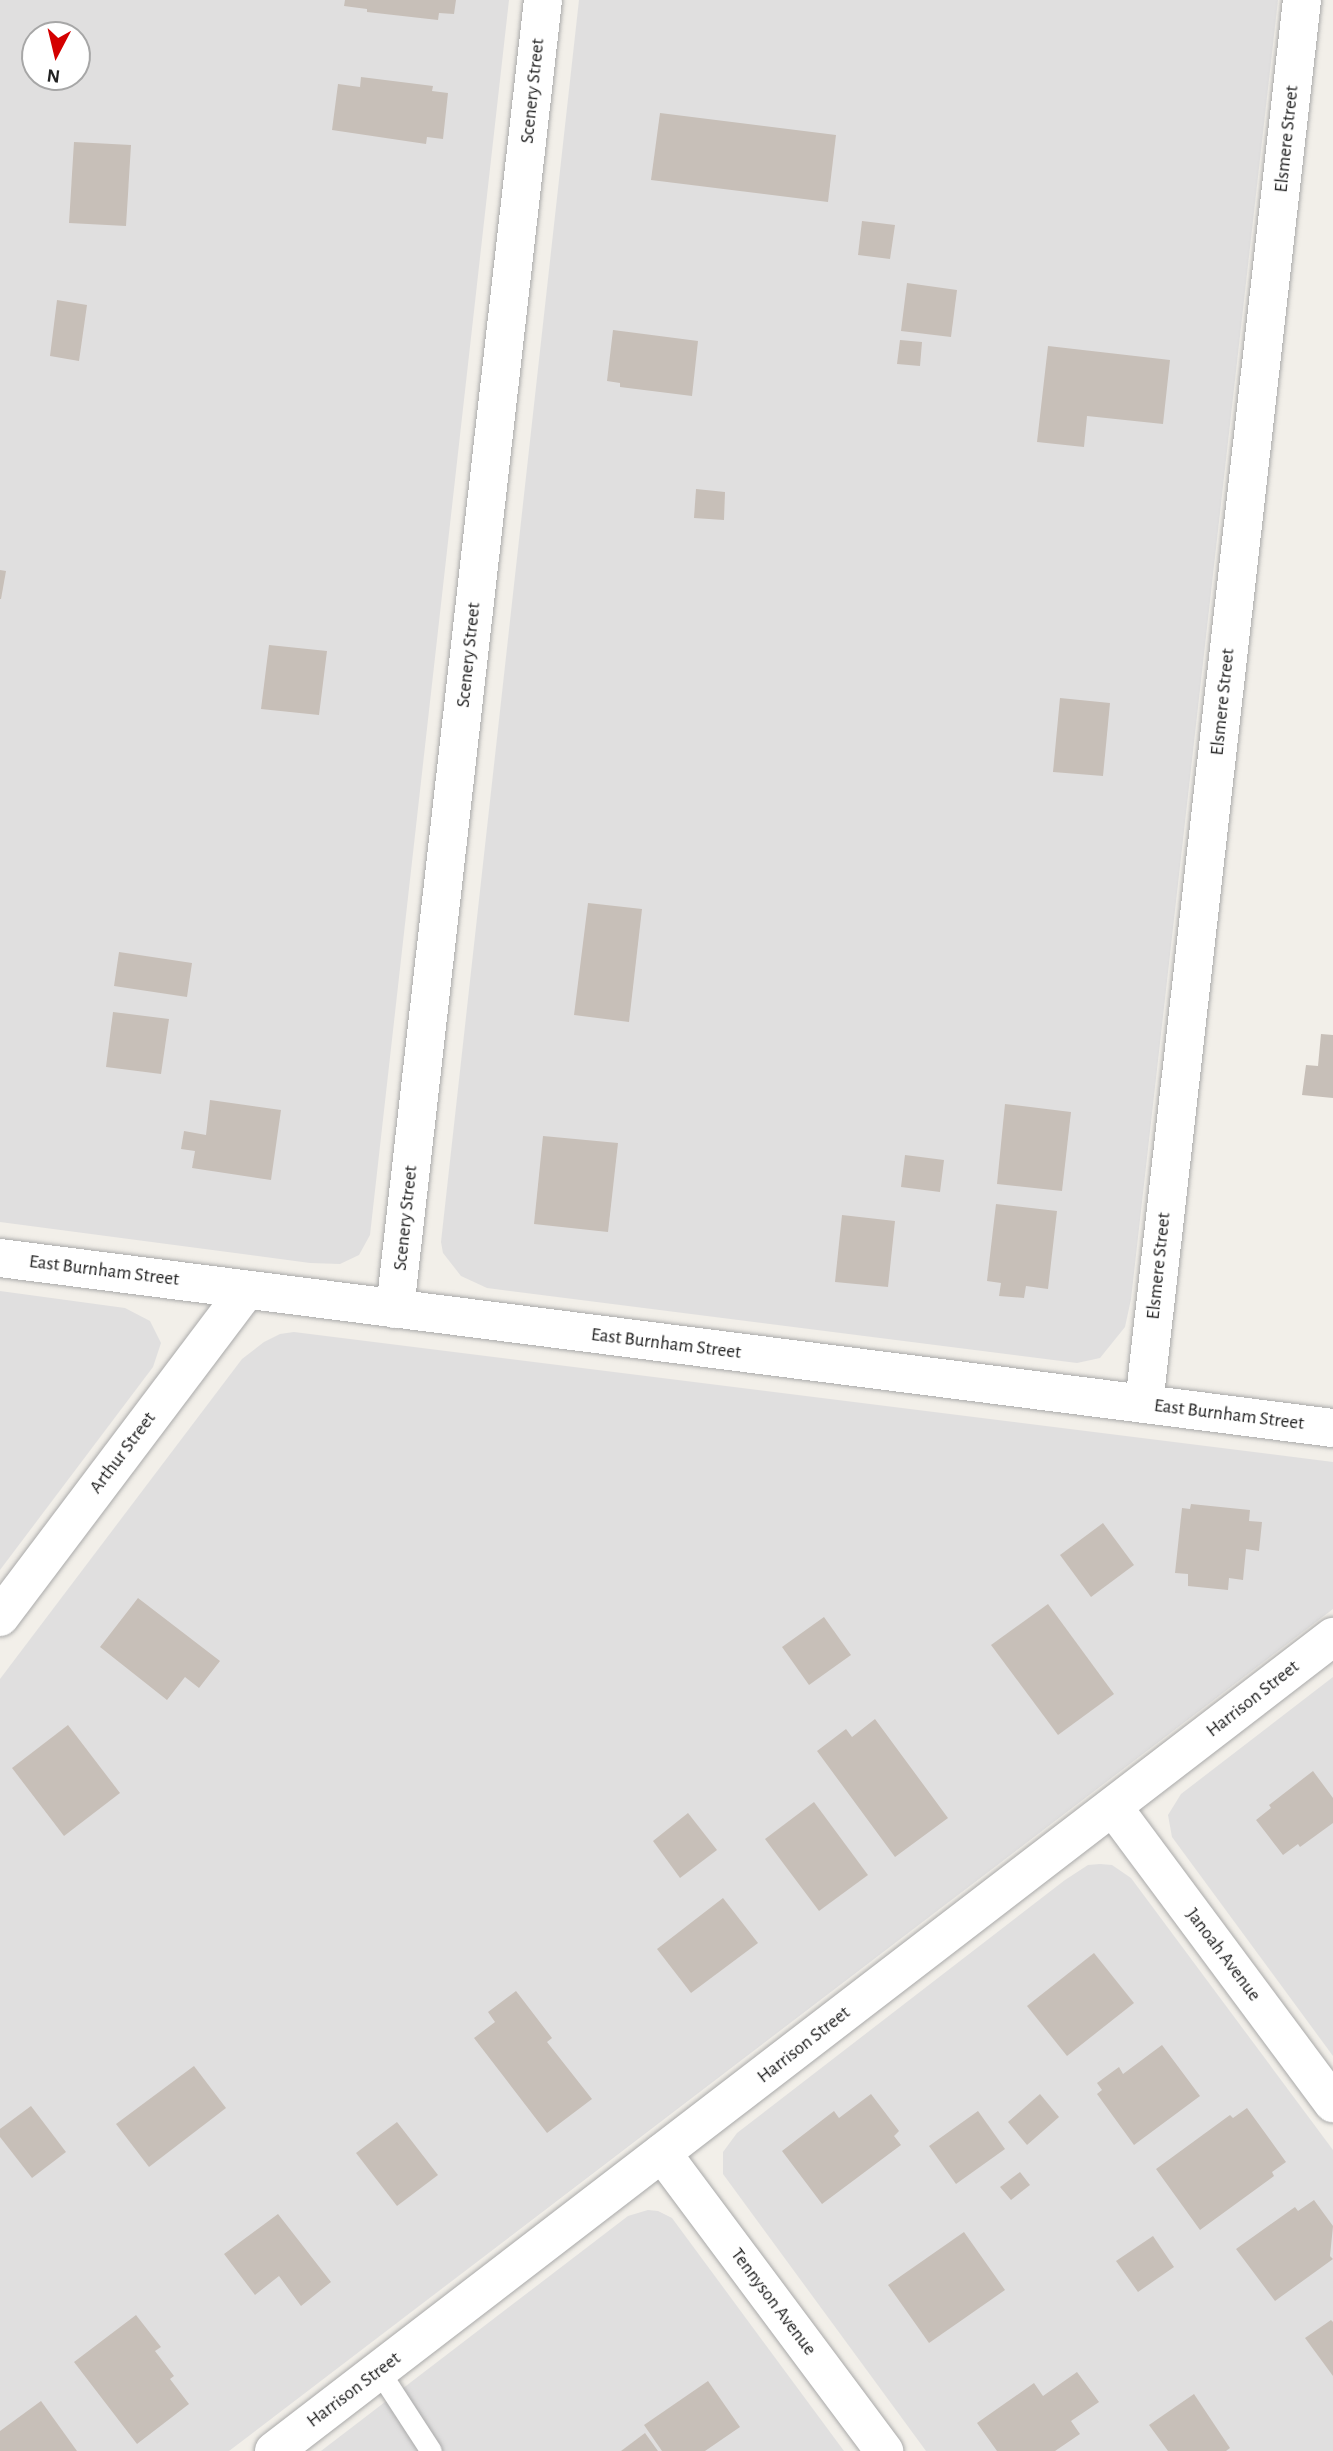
<!DOCTYPE html>
<style>
body{margin:0}
#map{position:relative;width:1333px;height:2451px;overflow:hidden;background:#f2efe9;font-family:"Alegreya Sans",sans-serif}
div>[style]{position:absolute}
.residential>*{inset:0;background:#e0dfdf}
.building>*{inset:0;background:#c7bfb8}
.roads{filter:drop-shadow(0 0 2px #a9a9a9) drop-shadow(0 0 2px #a9a9a9)}
.service>*{height:21px;margin:-10.5px;padding:0 10.5px;transform-origin:10.5px;border-radius:10.5px;background:#fff}
.minor>*{height:38px;margin:-19px;padding:0 19px;transform-origin:19px;border-radius:19px;background:#fff}
span{translate:-50% -50%;white-space:nowrap;text-align:center;line-height:1.15;-webkit-text-stroke:6px #fff;paint-order:stroke}
.street-label{font-size:19px;color:#222}
.north{position:absolute;left:21px;top:21px;width:70px;height:70px;box-sizing:border-box;background:#fff;border:2px solid #a7a7a7;border-radius:50%;rotate:187deg;font-size:19px;font-weight:700;line-height:28px;text-align:center;color:#222}
.north::after{content:'';display:block;margin:auto;width:24px;height:32px;background:#d40000;clip-path:polygon(50% 0,100% 100%,50% 72%,0 100%)}
</style>
<div id="map">
<div class="residential">
<i style="clip-path:polygon(evenodd,0 0,509px 0,370px 1235px,359px 1255px,340px 1264px,310px 1263px,0 1222px,0 0,35px 35px,77px 35px,77px 77px,35px 77px,35px 35px)"></i>
<i style="clip-path:polygon(579px 0,1278px 0,1131px 1299px,1125px 1327px,1100px 1358px,1077px 1363px,487px 1288px,461px 1276px,443px 1253px,441px 1242px)"></i>
<i style="clip-path:polygon(0 1291px,125px 1308px,150px 1321px,161px 1343px,153px 1367px,0 1570px)"></i>
<i style="clip-path:polygon(294px 1332px,1333px 1462px,1333px 1609px,229px 2451px,0 2451px,0 1679px,242px 1359px,264px 1342px,280px 1334px)"></i>
<i style="clip-path:polygon(1333px 1677px,1333px 2056px,1172px 1837px,1168px 1815px,1181px 1794px)"></i>
<i style="clip-path:polygon(1100px 1864px,1112px 1865px,1131px 1878px,1333px 2150px,1333px 2451px,926px 2451px,723px 2174px,723px 2152px,737px 2133px,1065px 1880px,1088px 1865px)"></i>
<i style="clip-path:polygon(648px 2210px,658px 2211px,672px 2218px,844px 2451px,321px 2451px,628px 2216px)"></i>
</div>
<div class="building">
<i style="clip-path:polygon(345px 0,456px 0,454px 14px,439px 13px,438px 20px,367px 12px,367px 9px,344px 6px)"></i>
<i style="clip-path:polygon(361px 77px,433px 86px,432px 91px,448px 93px,443px 139px,427px 137px,426px 144px,332px 130px,338px 84px,360px 87px)"></i>
<i style="clip-path:polygon(660px 113px,836px 135px,828px 202px,651px 180px)"></i>
<i style="clip-path:polygon(74px 142px,131px 145px,126px 226px,69px 223px)"></i>
<i style="clip-path:polygon(862px 221px,895px 225px,890px 259px,858px 255px)"></i>
<i style="clip-path:polygon(907px 283px,957px 290px,951px 337px,901px 331px)"></i>
<i style="clip-path:polygon(57px 300px,87px 305px,79px 361px,50px 356px)"></i>
<i style="clip-path:polygon(613px 330px,698px 341px,692px 396px,620px 387px,620px 383px,607px 381px)"></i>
<i style="clip-path:polygon(900px 340px,922px 342px,920px 366px,897px 364px)"></i>
<i style="clip-path:polygon(1048px 346px,1170px 360px,1163px 424px,1087px 416px,1084px 447px,1037px 442px)"></i>
<i style="clip-path:polygon(696px 489px,725px 492px,724px 520px,694px 518px)"></i>
<i style="clip-path:polygon(0 570px,6px 571px,1px 599px,0 599px)"></i>
<i style="clip-path:polygon(269px 645px,327px 651px,319px 715px,261px 709px)"></i>
<i style="clip-path:polygon(1060px 698px,1110px 703px,1103px 776px,1053px 772px)"></i>
<i style="clip-path:polygon(588px 903px,642px 909px,629px 1022px,574px 1015px)"></i>
<i style="clip-path:polygon(119px 952px,192px 963px,187px 997px,114px 986px)"></i>
<i style="clip-path:polygon(113px 1012px,169px 1019px,161px 1074px,106px 1067px)"></i>
<i style="clip-path:polygon(1321px 1034px,1333px 1035px,1333px 1098px,1302px 1095px,1306px 1065px,1318px 1066px)"></i>
<i style="clip-path:polygon(210px 1100px,281px 1110px,271px 1180px,192px 1168px,195px 1151px,181px 1149px,184px 1131px,206px 1135px)"></i>
<i style="clip-path:polygon(1005px 1104px,1071px 1112px,1062px 1191px,997px 1184px)"></i>
<i style="clip-path:polygon(543px 1136px,618px 1143px,608px 1232px,534px 1224px)"></i>
<i style="clip-path:polygon(905px 1155px,944px 1160px,940px 1192px,901px 1187px)"></i>
<i style="clip-path:polygon(996px 1204px,1057px 1211px,1048px 1289px,1026px 1286px,1024px 1298px,999px 1296px,1001px 1283px,987px 1281px)"></i>
<i style="clip-path:polygon(842px 1215px,895px 1221px,888px 1287px,835px 1282px)"></i>
<i style="clip-path:polygon(1191px 1504px,1250px 1510px,1249px 1521px,1262px 1522px,1259px 1551px,1246px 1549px,1243px 1580px,1229px 1578px,1228px 1590px,1188px 1586px,1188px 1574px,1175px 1573px,1182px 1508px,1190px 1509px)"></i>
<i style="clip-path:polygon(1103px 1523px,1134px 1565px,1091px 1597px,1060px 1555px)"></i>
<i style="clip-path:polygon(138px 1598px,220px 1661px,199px 1688px,185px 1677px,167px 1700px,100px 1647px)"></i>
<i style="clip-path:polygon(1048px 1604px,1114px 1694px,1058px 1735px,991px 1645px)"></i>
<i style="clip-path:polygon(824px 1617px,851px 1655px,809px 1685px,782px 1647px)"></i>
<i style="clip-path:polygon(875px 1719px,948px 1818px,895px 1857px,817px 1751px,846px 1729px,852px 1737px)"></i>
<i style="clip-path:polygon(68px 1725px,120px 1793px,64px 1836px,12px 1768px)"></i>
<i style="clip-path:polygon(1313px 1771px,1333px 1798px,1333px 1823px,1300px 1847px,1298px 1844px,1283px 1855px,1256px 1820px,1271px 1808px,1269px 1805px)"></i>
<i style="clip-path:polygon(814px 1802px,868px 1875px,819px 1911px,765px 1839px)"></i>
<i style="clip-path:polygon(688px 1813px,717px 1850px,680px 1878px,653px 1841px)"></i>
<i style="clip-path:polygon(723px 1898px,758px 1943px,691px 1993px,657px 1949px)"></i>
<i style="clip-path:polygon(1094px 1953px,1134px 2003px,1067px 2056px,1027px 2006px)"></i>
<i style="clip-path:polygon(516px 1991px,552px 2038px,547px 2042px,592px 2099px,547px 2133px,474px 2038px,495px 2022px,488px 2012px)"></i>
<i style="clip-path:polygon(1162px 2045px,1200px 2096px,1134px 2145px,1097px 2094px,1102px 2090px,1097px 2083px,1119px 2067px,1123px 2074px)"></i>
<i style="clip-path:polygon(194px 2066px,226px 2108px,149px 2167px,116px 2124px)"></i>
<i style="clip-path:polygon(871px 2094px,899px 2131px,894px 2136px,901px 2145px,822px 2204px,782px 2151px,834px 2111px,839px 2118px)"></i>
<i style="clip-path:polygon(1040px 2094px,1059px 2117px,1027px 2145px,1008px 2122px)"></i>
<i style="clip-path:polygon(31px 2106px,66px 2152px,32px 2178px,0 2137px,0 2129px)"></i>
<i style="clip-path:polygon(1247px 2108px,1286px 2162px,1272px 2172px,1274px 2176px,1200px 2230px,1156px 2169px,1230px 2115px,1233px 2118px)"></i>
<i style="clip-path:polygon(978px 2111px,1005px 2149px,956px 2184px,929px 2146px)"></i>
<i style="clip-path:polygon(397px 2122px,438px 2175px,397px 2206px,356px 2153px)"></i>
<i style="clip-path:polygon(1020px 2172px,1030px 2185px,1011px 2200px,1000px 2187px)"></i>
<i style="clip-path:polygon(1314px 2200px,1333px 2226px,1330px 2256px,1333px 2259px,1275px 2301px,1236px 2249px,1295px 2207px,1298px 2211px)"></i>
<i style="clip-path:polygon(278px 2214px,331px 2282px,301px 2306px,279px 2276px,255px 2295px,224px 2254px)"></i>
<i style="clip-path:polygon(964px 2232px,1005px 2290px,929px 2343px,888px 2285px)"></i>
<i style="clip-path:polygon(1153px 2236px,1174px 2267px,1138px 2292px,1116px 2261px)"></i>
<i style="clip-path:polygon(136px 2315px,161px 2347px,155px 2351px,174px 2376px,170px 2379px,189px 2404px,137px 2444px,74px 2362px)"></i>
<i style="clip-path:polygon(1331px 2320px,1333px 2322px,1333px 2376px,1305px 2338px)"></i>
<i style="clip-path:polygon(1077px 2372px,1099px 2402px,1071px 2421px,1080px 2434px,1055px 2451px,997px 2451px,977px 2423px,1034px 2383px,1043px 2396px)"></i>
<i style="clip-path:polygon(708px 2381px,740px 2427px,705px 2451px,662px 2451px,644px 2425px)"></i>
<i style="clip-path:polygon(1194px 2394px,1230px 2448px,1226px 2451px,1168px 2451px,1149px 2425px)"></i>
<i style="clip-path:polygon(41px 2401px,77px 2451px,0 2451px,0 2431px)"></i>
<i style="clip-path:polygon(645px 2433px,658px 2451px,621px 2451px)"></i>
</div>
<div class="roads">
<div class="service">
<i style="left:379px;top:2371px;width:95px;rotate:57deg"></i>
</div>
<div class="minor">
<i style="left:0;top:1258px;width:1344px;rotate:7.27deg"></i>
<i style="left:395px;top:1309px;width:1317px;rotate:-83.55deg"></i>
<i style="left:1144px;top:1404px;width:1413px;rotate:-83.58deg"></i>
<i style="left:0;top:1617px;width:409px;rotate:-53deg"></i>
<i style="left:1113px;top:1807px;width:369px;rotate:53.4deg"></i>
<i style="left:662px;top:2153px;width:372px;rotate:53.3deg"></i>
<i style="left:274px;top:2451px;width:1336px;rotate:-37.55deg"></i>
</div>
</div>
<div class="street-label">
<span style="left:533px;top:91px;rotate:-84deg">Scenery Street</span>
<span style="left:1287px;top:139px;rotate:-84deg">Elsmere Street</span>
<span style="left:469px;top:655px;rotate:-84deg">Scenery Street</span>
<span style="left:1223px;top:702px;rotate:-84deg">Elsmere Street</span>
<span style="left:406px;top:1218px;rotate:-84deg">Scenery Street</span>
<span style="left:1159px;top:1266px;rotate:-84deg">Elsmere Street</span>
<span style="left:104px;top:1271px;rotate:7deg">East Burnham Street</span>
<span style="left:666px;top:1344px;rotate:7deg">East Burnham Street</span>
<span style="left:1229px;top:1415px;rotate:7deg">East Burnham Street</span>
<span style="left:123px;top:1453px;rotate:-53deg">Arthur Street</span>
<span style="left:1253px;top:1699px;rotate:-38deg">Harrison Street</span>
<span style="left:1223px;top:1955px;rotate:53deg">Janoah Avenue</span>
<span style="left:804px;top:2045px;rotate:-38deg">Harrison Street</span>
<span style="left:773px;top:2302px;rotate:53deg">Tennyson Avenue</span>
<span style="left:354px;top:2390px;rotate:-37deg">Harrison Street</span>
</div>
<div class="north">N</div>
</div>
